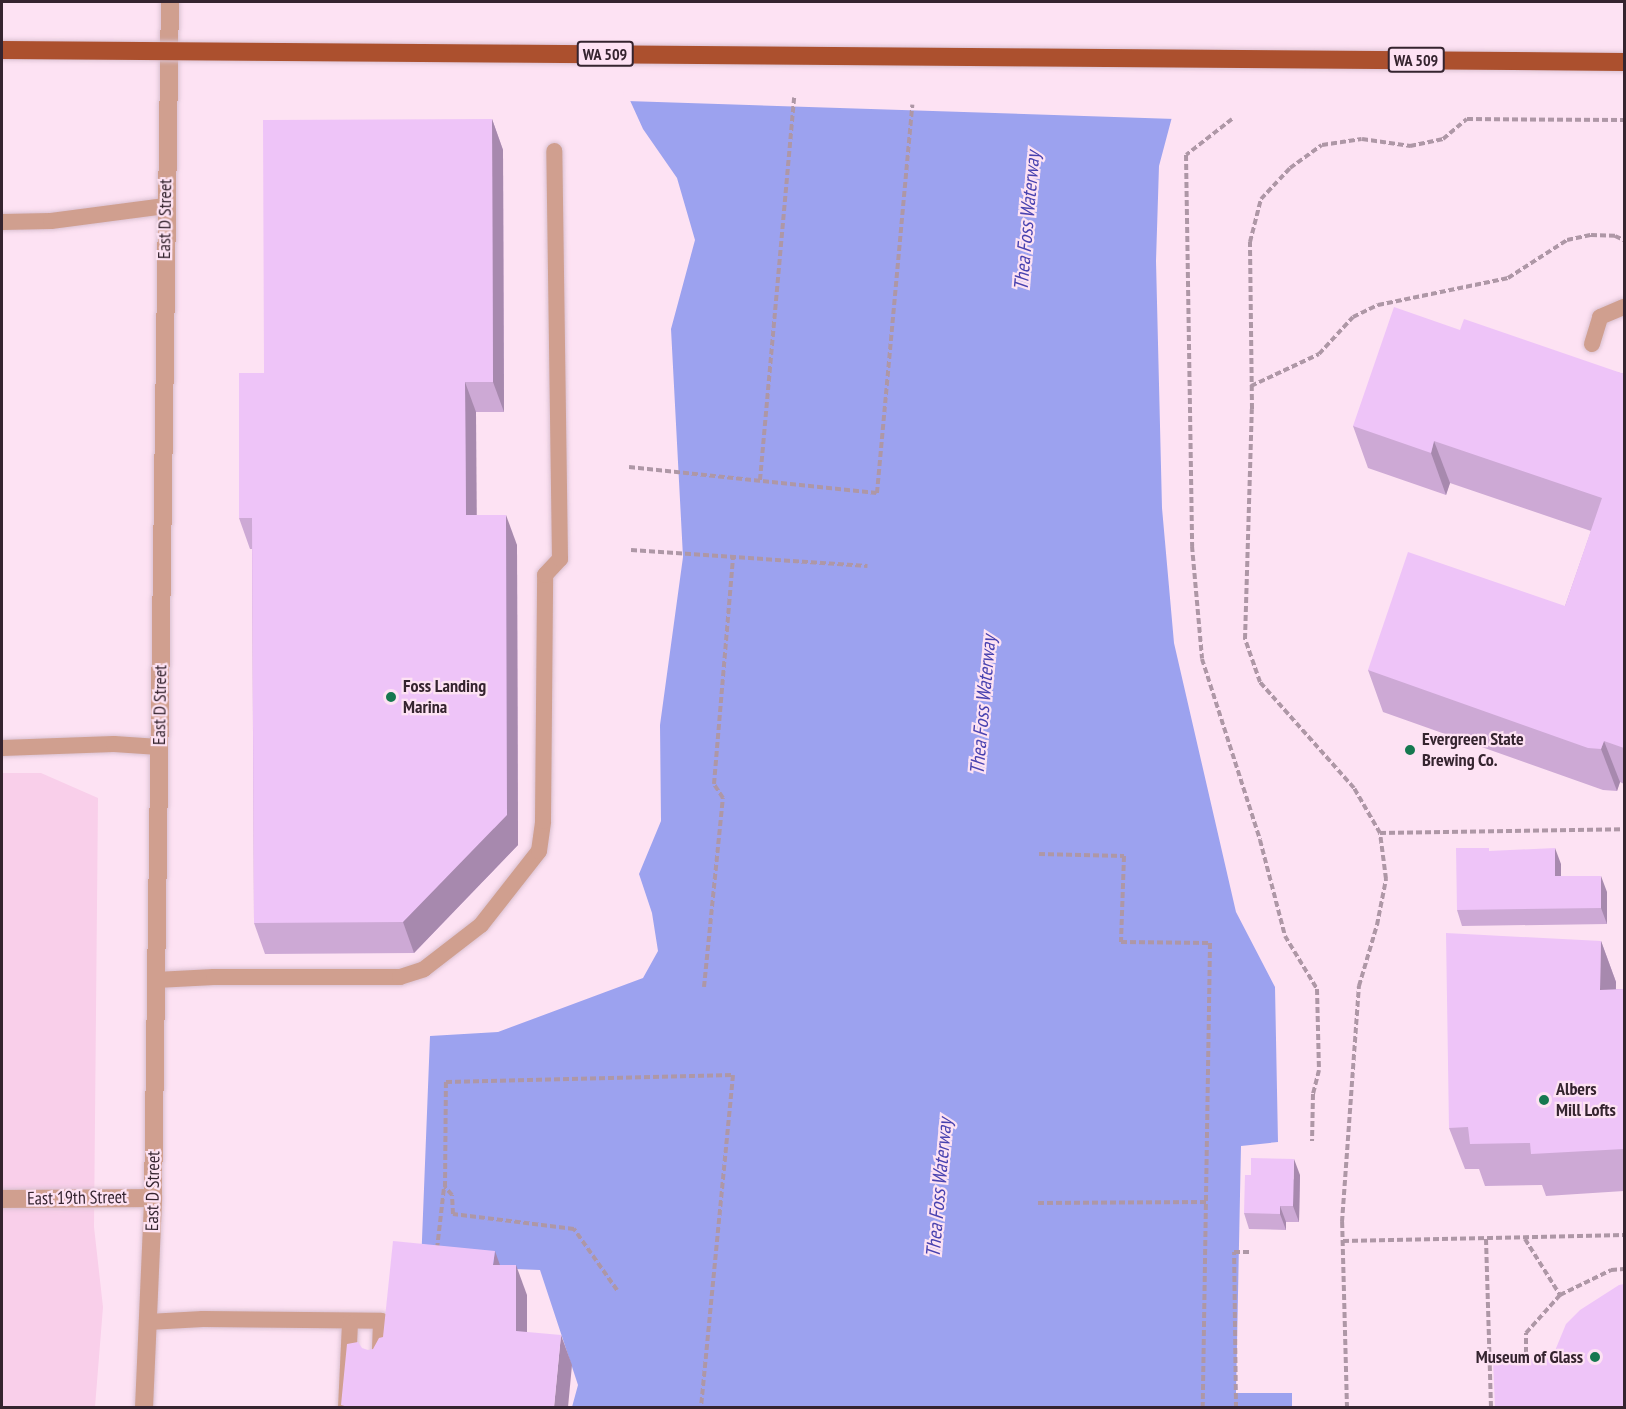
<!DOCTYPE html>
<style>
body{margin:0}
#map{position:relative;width:1626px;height:1409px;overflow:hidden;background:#fde2f3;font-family:"PT Sans Narrow",sans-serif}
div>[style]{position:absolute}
.built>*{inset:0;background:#f9cfea}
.water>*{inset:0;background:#9ca2ef}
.pier>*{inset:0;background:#fde2f3}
.path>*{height:4px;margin-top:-2px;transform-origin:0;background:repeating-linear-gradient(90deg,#ae97a6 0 6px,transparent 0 9px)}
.roads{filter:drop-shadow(0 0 2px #d9c0d0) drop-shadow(0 0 2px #d9c0d0)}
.service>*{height:16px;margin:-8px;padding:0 8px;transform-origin:8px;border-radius:8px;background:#d09f8f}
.minor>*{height:18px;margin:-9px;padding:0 9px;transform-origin:9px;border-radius:9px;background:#d09f8f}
.tertiary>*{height:18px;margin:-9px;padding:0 9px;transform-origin:9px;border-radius:9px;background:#d09f8f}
.bridges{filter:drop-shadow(0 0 2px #d9c0d0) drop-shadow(0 0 2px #d9c0d0)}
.trunk-bridge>*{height:18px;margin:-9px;padding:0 9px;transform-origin:9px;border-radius:9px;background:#ac502e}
.wall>*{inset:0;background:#cda9d5}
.shaded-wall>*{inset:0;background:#a789ae}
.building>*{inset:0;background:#eec4f8}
.dots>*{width:16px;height:16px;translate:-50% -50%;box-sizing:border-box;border:3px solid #fde2f3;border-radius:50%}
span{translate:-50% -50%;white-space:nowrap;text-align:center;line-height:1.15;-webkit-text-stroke:4.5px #fde2f3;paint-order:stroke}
.shield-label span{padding:2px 4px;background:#fde2f3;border:2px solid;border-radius:4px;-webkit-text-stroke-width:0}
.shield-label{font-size:16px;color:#35242f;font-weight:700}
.street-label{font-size:18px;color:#35242f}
.poi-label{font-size:18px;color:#35242f;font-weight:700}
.left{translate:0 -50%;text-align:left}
.right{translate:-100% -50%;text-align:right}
.water-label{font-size:20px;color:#4841af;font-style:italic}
.frame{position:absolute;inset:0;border:3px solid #35242f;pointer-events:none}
</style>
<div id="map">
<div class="built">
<i style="clip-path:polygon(2px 773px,41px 773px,98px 798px,94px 1227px,103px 1307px,95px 1407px,2px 1407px)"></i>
</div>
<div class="water">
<i style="clip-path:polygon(1255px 37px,1172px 117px,1159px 166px,1156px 261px,1162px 508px,1174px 643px,1236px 912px,1275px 987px,1278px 1142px,1241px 1146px,1236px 1393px,1292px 1393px,1292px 1407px,572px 1407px,578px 1385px,540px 1270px,421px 1265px,430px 1036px,498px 1032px,643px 978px,658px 951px,652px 913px,639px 874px,661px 821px,660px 725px,683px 557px,671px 329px,695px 240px,677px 178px,643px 129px,623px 85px)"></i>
</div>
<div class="pier">
<i style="clip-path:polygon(621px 2px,1338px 2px,1257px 39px,1175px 119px,627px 101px,620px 86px)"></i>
</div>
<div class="path">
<i style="left:1232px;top:119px;width:58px;rotate:142deg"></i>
<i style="left:1186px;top:155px;width:391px;rotate:89.1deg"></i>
<i style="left:1192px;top:546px;width:113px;rotate:84.9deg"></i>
<i style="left:1202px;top:659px;width:190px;rotate:72.2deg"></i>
<i style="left:1260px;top:840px;width:99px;rotate:75.4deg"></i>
<i style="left:1285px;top:936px;width:62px;rotate:58.9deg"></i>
<i style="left:1317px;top:989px;width:81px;rotate:88.6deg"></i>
<i style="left:1319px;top:1070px;width:25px;rotate:104deg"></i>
<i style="left:1313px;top:1094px;width:47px;rotate:91.2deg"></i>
<i style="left:1251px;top:386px;width:75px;rotate:-25.2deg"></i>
<i style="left:1319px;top:354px;width:50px;rotate:-47.4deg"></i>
<i style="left:1353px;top:317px;width:28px;rotate:-26deg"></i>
<i style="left:1378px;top:305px;width:133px;rotate:-11.7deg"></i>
<i style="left:1508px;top:278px;width:70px;rotate:-32.8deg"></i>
<i style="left:1567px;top:240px;width:25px;rotate:-12deg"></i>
<i style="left:1591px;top:235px;width:24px;rotate:2deg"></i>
<i style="left:1615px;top:236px;width:10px;rotate:24deg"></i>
<i style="left:629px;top:467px;width:249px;rotate:6deg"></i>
<i style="left:877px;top:493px;width:390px;rotate:-84.8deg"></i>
<i style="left:760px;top:480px;width:384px;rotate:-84.9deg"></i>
<i style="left:631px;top:550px;width:237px;rotate:3.9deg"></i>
<i style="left:1380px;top:833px;width:244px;rotate:-0.9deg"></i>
<i style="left:1039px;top:854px;width:85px;rotate:1.3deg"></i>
<i style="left:1124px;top:856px;width:86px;rotate:92deg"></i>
<i style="left:1121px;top:942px;width:89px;rotate:0.6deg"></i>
<i style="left:1210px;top:943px;width:465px;rotate:90.9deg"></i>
<i style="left:704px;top:987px;width:190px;rotate:-84.3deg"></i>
<i style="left:723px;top:798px;width:17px;rotate:-123deg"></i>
<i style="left:714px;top:784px;width:228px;rotate:-85.2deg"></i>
<i style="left:1038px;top:1203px;width:168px;rotate:-0.3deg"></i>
<i style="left:1486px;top:1239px;width:169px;rotate:88.3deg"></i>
<i style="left:1525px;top:1239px;width:66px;rotate:58deg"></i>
<i style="left:1343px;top:1241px;width:281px;rotate:-1.2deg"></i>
<i style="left:437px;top:1249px;width:61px;rotate:-83.5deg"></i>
<i style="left:617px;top:1290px;width:75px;rotate:-125.2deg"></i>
<i style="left:574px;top:1229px;width:122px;rotate:-172.9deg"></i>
<i style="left:453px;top:1214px;width:19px;rotate:-93deg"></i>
<i style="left:452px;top:1195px;width:11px;rotate:-131deg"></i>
<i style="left:445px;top:1187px;width:105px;rotate:-89.5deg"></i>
<i style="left:446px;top:1082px;width:287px;rotate:-1.4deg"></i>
<i style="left:733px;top:1075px;width:335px;rotate:95.5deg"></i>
<i style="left:1526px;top:1362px;width:29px;rotate:-90deg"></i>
<i style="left:1526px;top:1333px;width:51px;rotate:-48.2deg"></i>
<i style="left:1560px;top:1295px;width:57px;rotate:-26.1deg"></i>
<i style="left:1611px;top:1270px;width:13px;rotate:-4deg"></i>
<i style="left:1236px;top:1408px;width:156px;rotate:-90.7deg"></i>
<i style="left:1234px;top:1252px;width:15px"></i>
<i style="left:1347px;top:1408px;width:186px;rotate:-91.5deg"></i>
<i style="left:1342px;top:1222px;width:237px;rotate:-85.9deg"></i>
<i style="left:1359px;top:986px;width:64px;rotate:-73.6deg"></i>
<i style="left:1377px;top:925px;width:47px;rotate:-78.9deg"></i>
<i style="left:1386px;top:879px;width:46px;rotate:-97.4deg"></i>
<i style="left:1380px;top:833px;width:52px;rotate:-120deg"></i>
<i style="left:1354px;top:788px;width:142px;rotate:-131.6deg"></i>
<i style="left:1260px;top:682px;width:46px;rotate:-109.2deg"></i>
<i style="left:1245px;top:639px;width:230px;rotate:-88.3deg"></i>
<i style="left:1252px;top:409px;width:167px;rotate:-90.7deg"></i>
<i style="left:1250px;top:242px;width:44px;rotate:-75.7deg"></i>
<i style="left:1261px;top:199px;width:42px;rotate:-46.9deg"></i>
<i style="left:1290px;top:168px;width:39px;rotate:-36deg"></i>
<i style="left:1322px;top:145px;width:40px;rotate:-8.5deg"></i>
<i style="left:1362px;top:139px;width:49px;rotate:8.3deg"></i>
<i style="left:1410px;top:146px;width:34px;rotate:-12deg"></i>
<i style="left:1443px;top:139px;width:31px;rotate:-40deg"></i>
<i style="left:1467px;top:119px;width:157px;rotate:0.4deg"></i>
</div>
<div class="roads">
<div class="service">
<i style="left:2px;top:222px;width:49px;rotate:-1.2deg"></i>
<i style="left:51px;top:221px;width:115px;rotate:-7.5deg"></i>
<i style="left:1592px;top:344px;width:28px;rotate:-73deg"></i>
<i style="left:1600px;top:317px;width:26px;rotate:-23deg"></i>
<i style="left:2px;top:748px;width:112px;rotate:-2deg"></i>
<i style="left:114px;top:744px;width:45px;rotate:3.8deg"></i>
<i style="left:156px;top:980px;width:58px;rotate:-3deg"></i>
<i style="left:214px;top:977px;width:186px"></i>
<i style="left:400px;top:977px;width:25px;rotate:-18deg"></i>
<i style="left:424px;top:969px;width:72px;rotate:-37.7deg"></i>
<i style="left:481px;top:925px;width:94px;rotate:-51.9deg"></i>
<i style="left:539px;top:851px;width:30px;rotate:-82deg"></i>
<i style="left:543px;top:821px;width:246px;rotate:-89.5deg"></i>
<i style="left:545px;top:575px;width:22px;rotate:-47deg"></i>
<i style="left:560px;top:559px;width:408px;rotate:-90.8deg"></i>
<i style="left:148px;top:1322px;width:55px;rotate:-3.1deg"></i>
<i style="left:203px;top:1319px;width:178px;rotate:0.6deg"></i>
<i style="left:381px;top:1321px;width:37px;rotate:92deg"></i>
<i style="left:346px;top:1408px;width:85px;rotate:-87.3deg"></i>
</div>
<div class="minor">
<i style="left:2px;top:1199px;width:151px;rotate:-0.4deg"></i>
</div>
<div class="tertiary">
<i style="left:144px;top:1408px;width:210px;rotate:-87.5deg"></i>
<i style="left:153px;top:1198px;width:1196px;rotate:-89.19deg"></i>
</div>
</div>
<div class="bridges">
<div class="trunk-bridge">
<i style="left:2px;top:50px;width:1622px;rotate:0.42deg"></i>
</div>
</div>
<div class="wall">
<i style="clip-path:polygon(492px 119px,503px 150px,504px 412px,476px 412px,476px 515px,517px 545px,518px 845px,414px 953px,265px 954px,254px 923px,252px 549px,250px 549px,239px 518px,264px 373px)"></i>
<i style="clip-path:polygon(1460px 330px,1624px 374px,1624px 784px,1620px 782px,1617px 791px,1603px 790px,1383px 712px,1368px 670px,1565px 606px,1591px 531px,1450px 483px,1446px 495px,1368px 468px,1353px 426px)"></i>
<i style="clip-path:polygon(1490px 851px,1561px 864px,1561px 876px,1607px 892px,1607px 924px,1462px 926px,1457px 910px)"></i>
<i style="clip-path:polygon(1601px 941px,1616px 982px,1616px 989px,1624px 989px,1624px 1191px,1546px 1196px,1542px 1185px,1485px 1186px,1479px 1169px,1465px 1169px,1449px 1128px)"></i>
<i style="clip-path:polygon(1300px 1175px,1299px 1222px,1286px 1222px,1286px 1230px,1249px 1229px,1244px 1213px)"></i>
</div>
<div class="shaded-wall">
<i style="clip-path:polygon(492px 119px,503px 150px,504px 412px,493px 382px)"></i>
<i style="clip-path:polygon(465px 382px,476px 412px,477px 545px,466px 515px)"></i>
<i style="clip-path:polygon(1434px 441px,1450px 483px,1446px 495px,1431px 453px)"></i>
<i style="clip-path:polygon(506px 515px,517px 545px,518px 845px,414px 953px,403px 922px)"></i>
<i style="clip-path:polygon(1604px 741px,1620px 782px,1617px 791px,1601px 749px)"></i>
<i style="clip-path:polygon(1555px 848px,1561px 864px,1561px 893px,1555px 876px)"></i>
<i style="clip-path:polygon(1601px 876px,1607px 892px,1607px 924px,1601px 908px)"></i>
<i style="clip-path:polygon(1601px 941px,1616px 982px,1615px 1031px,1600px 990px)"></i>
<i style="clip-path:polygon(1294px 1159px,1300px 1175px,1299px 1222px,1293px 1206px)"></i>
<i style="clip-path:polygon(1280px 1206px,1286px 1222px,1286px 1230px,1280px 1214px)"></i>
<i style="clip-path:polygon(495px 1251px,506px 1282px,493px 1265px)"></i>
<i style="clip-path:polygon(516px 1265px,527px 1295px,527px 1361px,516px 1331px)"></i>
<i style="clip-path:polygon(561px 1335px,572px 1365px,568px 1407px,554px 1407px)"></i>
</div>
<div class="building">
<i style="clip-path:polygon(492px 119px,493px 382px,465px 382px,466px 515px,506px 515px,507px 815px,403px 922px,254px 923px,252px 518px,239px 518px,239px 373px,264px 373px,263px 120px)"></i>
<i style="clip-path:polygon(1394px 307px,1460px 330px,1464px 319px,1624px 374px,1624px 748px,1604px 741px,1601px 749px,1588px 748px,1368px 670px,1408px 552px,1565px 606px,1602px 498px,1434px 441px,1431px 453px,1353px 426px)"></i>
<i style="clip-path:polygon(1456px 848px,1489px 848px,1489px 851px,1555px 848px,1555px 876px,1601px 876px,1601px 908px,1457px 910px)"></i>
<i style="clip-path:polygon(1446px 933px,1601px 941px,1600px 990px,1624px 989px,1624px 1149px,1531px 1154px,1530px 1143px,1470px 1144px,1468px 1127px,1449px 1128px)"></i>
<i style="clip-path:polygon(1251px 1158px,1294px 1159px,1293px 1206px,1280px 1206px,1280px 1214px,1244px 1213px,1245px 1175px,1251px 1175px)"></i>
<i style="clip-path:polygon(393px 1241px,495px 1251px,493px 1265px,516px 1265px,516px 1331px,561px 1335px,554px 1407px,348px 1407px,341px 1405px,347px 1344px,358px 1342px,362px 1348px,368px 1350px,373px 1349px,379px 1338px,383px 1337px)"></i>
<i style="clip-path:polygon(1624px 1284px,1624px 1407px,1495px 1407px,1493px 1360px,1552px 1358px,1566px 1324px,1580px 1310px,1619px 1285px)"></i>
</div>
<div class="dots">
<i style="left:391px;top:697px;background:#15784f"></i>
<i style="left:1410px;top:750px;background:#15784f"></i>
<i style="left:1544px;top:1100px;background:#15784f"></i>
<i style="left:1595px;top:1357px;background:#15784f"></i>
</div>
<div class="shield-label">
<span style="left:605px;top:54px">WA 509</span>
<span style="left:1416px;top:60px">WA 509</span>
</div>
<div class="street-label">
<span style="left:165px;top:219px;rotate:-89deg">East D Street</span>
<span style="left:160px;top:705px;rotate:-89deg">East D Street</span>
<span style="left:153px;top:1191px;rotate:-89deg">East D Street</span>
<span style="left:77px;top:1198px;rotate:-1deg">East 19th Street</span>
</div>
<div class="poi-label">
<span class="left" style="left:403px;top:697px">Foss Landing<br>Marina</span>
<span class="left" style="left:1422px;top:750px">Evergreen State<br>Brewing Co.</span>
<span class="left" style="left:1556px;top:1100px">Albers<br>Mill Lofts</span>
<span class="right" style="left:1583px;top:1357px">Museum of Glass</span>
</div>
<div class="water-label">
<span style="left:1027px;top:221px;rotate:-85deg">Thea Foss Waterway</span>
<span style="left:983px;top:705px;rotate:-85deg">Thea Foss Waterway</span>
<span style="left:939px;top:1188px;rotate:-85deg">Thea Foss Waterway</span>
</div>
<div class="frame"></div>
</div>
